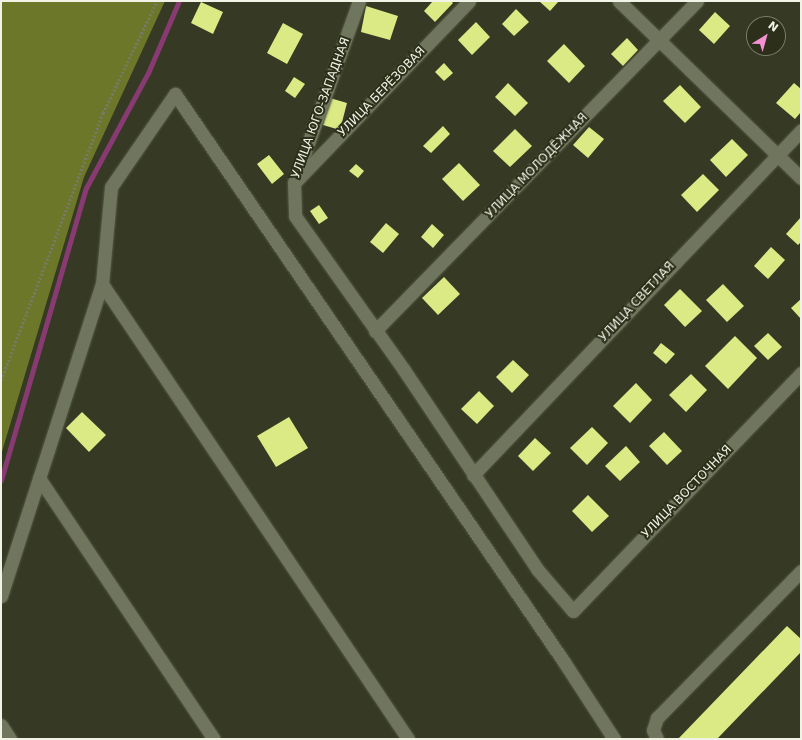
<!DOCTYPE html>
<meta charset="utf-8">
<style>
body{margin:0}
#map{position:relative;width:802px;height:740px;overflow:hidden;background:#363a24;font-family:"DejaVu Sans",sans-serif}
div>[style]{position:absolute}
.forest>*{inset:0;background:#6d7729}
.stream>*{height:5px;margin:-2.5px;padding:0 2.5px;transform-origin:2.5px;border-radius:2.5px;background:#893a72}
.building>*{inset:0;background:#dbea84}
.path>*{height:2.5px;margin-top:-1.25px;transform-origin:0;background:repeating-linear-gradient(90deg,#777a67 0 2px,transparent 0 4px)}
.roads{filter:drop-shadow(0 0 1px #545844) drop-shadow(0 0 1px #545844)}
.minor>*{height:13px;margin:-6.5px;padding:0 6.5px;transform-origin:6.5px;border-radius:6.5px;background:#70755d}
span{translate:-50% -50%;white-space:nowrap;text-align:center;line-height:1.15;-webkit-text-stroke:4px #2c2f1a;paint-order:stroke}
.street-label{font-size:12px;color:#f0f3e5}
.frame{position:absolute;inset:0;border:2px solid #f0f3e5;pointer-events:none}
.north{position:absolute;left:746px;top:16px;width:40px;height:40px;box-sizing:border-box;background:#2c2f1a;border:1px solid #7a7d6b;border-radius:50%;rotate:37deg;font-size:11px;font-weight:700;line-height:16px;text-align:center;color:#f0f3e5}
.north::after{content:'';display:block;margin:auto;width:14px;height:18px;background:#f491d4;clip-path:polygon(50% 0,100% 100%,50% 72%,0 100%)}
</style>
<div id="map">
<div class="forest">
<i style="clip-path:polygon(1px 1px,165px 1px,84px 177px,1px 455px)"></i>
</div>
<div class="stream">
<i style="left:1px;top:480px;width:304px;rotate:-73.8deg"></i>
<i style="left:86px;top:188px;width:131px;rotate:-61.7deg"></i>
<i style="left:148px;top:73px;width:78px;rotate:-66.7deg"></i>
</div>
<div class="building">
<i style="clip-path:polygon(433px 1px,451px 1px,453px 3px,435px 22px,424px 11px)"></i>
<i style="clip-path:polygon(539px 1px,559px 1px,550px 11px)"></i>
<i style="clip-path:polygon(201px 2px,223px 12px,213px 34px,191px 23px)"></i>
<i style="clip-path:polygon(366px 6px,398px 16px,390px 40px,361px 32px)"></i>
<i style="clip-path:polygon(516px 9px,529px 22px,514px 36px,502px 24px)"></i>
<i style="clip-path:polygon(715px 12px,730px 26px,714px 44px,699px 30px)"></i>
<i style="clip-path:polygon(765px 20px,770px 24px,761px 24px)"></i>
<i style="clip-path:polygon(476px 22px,490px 37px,472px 55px,458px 40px)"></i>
<i style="clip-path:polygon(283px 23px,303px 34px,287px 64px,267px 53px)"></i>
<i style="clip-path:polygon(627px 38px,638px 50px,623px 66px,611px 54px)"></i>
<i style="clip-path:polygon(564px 44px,585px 66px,569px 83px,547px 61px)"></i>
<i style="clip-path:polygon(444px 63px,453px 73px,444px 81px,435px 72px)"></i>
<i style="clip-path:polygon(294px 77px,305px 84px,295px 98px,285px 91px)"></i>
<i style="clip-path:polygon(508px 83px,528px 103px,515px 116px,495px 97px)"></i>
<i style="clip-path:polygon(794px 83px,801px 89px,801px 112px,795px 119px,776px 103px)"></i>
<i style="clip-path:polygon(680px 85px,701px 107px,685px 123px,663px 101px)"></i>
<i style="clip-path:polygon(330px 98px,347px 103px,340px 130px,323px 125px)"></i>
<i style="clip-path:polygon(443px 126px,450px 134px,431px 153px,423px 146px)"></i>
<i style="clip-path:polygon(589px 127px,604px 139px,588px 158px,573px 145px)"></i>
<i style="clip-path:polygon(515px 129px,532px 146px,510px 167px,493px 151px)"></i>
<i style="clip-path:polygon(732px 139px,748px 155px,726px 177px,710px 160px)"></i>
<i style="clip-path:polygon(269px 155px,284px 174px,272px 184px,257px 164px)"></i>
<i style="clip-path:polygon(459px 163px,480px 185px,463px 201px,442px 179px)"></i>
<i style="clip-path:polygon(356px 164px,364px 171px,358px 178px,349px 171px)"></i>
<i style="clip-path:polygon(703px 174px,719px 190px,697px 212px,681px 195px)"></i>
<i style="clip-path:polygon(319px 205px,328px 218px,319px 224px,310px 211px)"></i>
<i style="clip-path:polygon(801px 217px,801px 242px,798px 245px,786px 234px)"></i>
<i style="clip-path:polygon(386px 223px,399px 234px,383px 253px,370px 242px)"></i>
<i style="clip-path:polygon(432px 224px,444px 235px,433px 248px,421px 237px)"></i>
<i style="clip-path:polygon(771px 247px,785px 260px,768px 279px,754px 266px)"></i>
<i style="clip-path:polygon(444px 277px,460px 294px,438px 315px,422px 298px)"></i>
<i style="clip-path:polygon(723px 284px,744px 306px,727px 322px,706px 300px)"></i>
<i style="clip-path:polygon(680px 289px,702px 311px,685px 327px,664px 305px)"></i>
<i style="clip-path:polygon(801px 299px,801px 319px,791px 308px)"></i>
<i style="clip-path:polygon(768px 333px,782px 347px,768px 360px,754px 346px)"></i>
<i style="clip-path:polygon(735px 336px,757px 358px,728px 389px,705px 366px)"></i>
<i style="clip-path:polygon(661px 343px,675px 354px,666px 364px,653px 353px)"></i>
<i style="clip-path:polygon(513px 360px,529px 375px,512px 393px,496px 377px)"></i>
<i style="clip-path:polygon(691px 374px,707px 390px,686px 412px,669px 395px)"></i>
<i style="clip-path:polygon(636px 383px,652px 400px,630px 423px,613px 406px)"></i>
<i style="clip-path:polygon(479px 391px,494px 406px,477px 424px,461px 409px)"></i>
<i style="clip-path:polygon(82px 412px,106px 435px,89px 452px,66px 428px)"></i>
<i style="clip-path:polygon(289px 417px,308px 448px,276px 467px,257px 436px)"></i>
<i style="clip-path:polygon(592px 427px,608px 443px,587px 465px,570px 448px)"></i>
<i style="clip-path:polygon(664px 432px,682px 451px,667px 465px,649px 446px)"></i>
<i style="clip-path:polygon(535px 438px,551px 453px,533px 471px,518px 456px)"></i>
<i style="clip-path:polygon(626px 446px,640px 462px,620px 481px,605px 466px)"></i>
<i style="clip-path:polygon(588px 495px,609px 516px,592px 532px,572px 511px)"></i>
<i style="clip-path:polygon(787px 626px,801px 639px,801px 652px,717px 739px,678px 739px)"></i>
</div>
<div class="path">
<i style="left:1px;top:380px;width:286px;rotate:-69.1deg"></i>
<i style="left:103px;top:113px;width:124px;rotate:-64.3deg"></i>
</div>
<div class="roads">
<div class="minor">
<i style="left:359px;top:1px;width:193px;rotate:109.7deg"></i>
<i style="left:294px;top:183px;width:33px;rotate:88deg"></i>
<i style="left:295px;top:216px;width:189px;rotate:54.7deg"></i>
<i style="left:404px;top:370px;width:239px;rotate:56.2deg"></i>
<i style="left:537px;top:569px;width:55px;rotate:49.4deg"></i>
<i style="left:573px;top:611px;width:330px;rotate:-46.2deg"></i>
<i style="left:619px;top:1px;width:254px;rotate:44.2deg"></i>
<i style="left:297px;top:180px;width:248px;rotate:-46.1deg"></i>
<i style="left:102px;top:284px;width:548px;rotate:56.08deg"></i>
<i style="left:375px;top:331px;width:461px;rotate:-45.7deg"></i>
<i style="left:473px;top:475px;width:476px;rotate:-46.4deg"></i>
<i style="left:39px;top:478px;width:314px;rotate:56.2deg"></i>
<i style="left:1px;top:596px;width:328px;rotate:-72.1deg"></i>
<i style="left:102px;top:284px;width:97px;rotate:-84.7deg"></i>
<i style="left:111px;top:187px;width:113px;rotate:-55.5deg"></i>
<i style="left:175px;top:94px;width:688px;rotate:55.59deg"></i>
<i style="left:564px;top:662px;width:92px;rotate:57deg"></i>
<i style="left:1px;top:725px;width:17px;rotate:57deg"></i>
<i style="left:657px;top:739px;width:10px;rotate:-114deg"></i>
<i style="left:653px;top:730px;width:13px;rotate:-72deg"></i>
<i style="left:657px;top:718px;width:206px;rotate:-45.6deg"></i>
</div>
</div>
<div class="street-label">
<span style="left:382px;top:92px;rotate:-46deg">УЛИЦА БЕРЁЗОВАЯ</span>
<span style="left:321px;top:108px;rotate:-70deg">УЛИЦА ЮГО-ЗАПАДНАЯ</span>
<span style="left:537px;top:166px;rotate:-46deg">УЛИЦА МОЛОДЁЖНАЯ</span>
<span style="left:637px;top:302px;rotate:-47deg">УЛИЦА СВЕТЛАЯ</span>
<span style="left:687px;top:492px;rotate:-46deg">УЛИЦА ВОСТОЧНАЯ</span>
</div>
<div class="frame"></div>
<div class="north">N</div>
</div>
